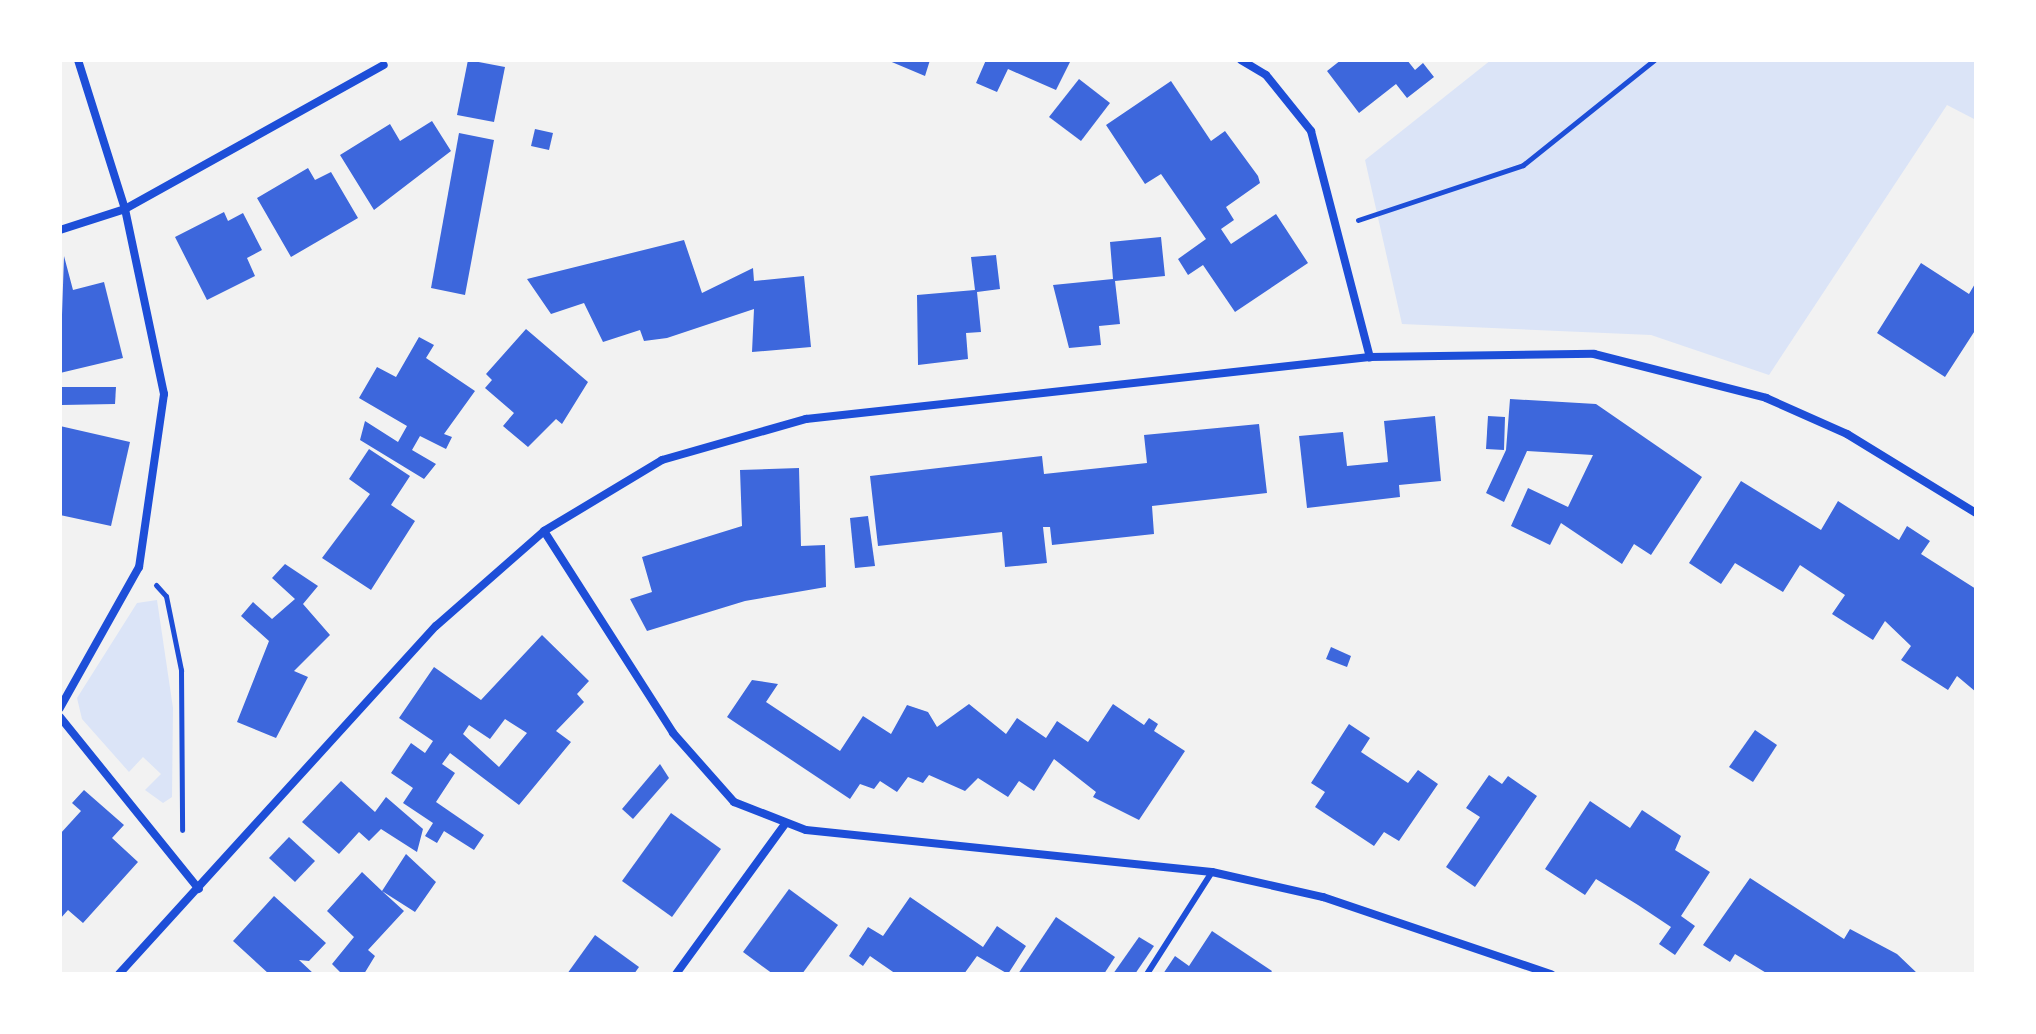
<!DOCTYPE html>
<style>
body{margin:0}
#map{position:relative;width:2036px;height:1034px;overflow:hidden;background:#f2f2f2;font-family:Raleway,sans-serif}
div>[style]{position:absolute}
.green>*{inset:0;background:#dbe4f7}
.building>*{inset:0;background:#3d67dc}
.path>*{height:5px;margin:-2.5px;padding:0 2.5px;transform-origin:2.5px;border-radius:2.5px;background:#1d4ed8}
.service>*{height:6px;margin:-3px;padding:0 3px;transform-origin:3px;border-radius:3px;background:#1d4ed8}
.minor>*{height:8px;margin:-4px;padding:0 4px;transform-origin:4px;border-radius:4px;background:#1d4ed8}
span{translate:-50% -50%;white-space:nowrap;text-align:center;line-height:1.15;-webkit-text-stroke:6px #fff;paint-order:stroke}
.frame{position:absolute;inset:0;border:62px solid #fff;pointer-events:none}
</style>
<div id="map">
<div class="green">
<i style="clip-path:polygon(1491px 60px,1976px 60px,1976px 120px,1947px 105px,1769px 375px,1651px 335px,1402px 324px,1365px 160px)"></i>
<i style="clip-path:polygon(157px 600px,173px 708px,172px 797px,163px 803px,145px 790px,161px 774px,143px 757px,129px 772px,82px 719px,77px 698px,137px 603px)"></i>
</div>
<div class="building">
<i style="clip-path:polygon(468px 60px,505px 67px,494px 122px,457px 115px)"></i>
<i style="clip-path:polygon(887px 60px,930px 60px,925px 76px)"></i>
<i style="clip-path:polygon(986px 60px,1071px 60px,1056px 90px,1008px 69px,997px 92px,976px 83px)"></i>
<i style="clip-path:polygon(1341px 60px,1407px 60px,1415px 70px,1423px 63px,1434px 77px,1407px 98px,1396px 84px,1359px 113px,1327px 71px)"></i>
<i style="clip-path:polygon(1079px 79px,1110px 103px,1081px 141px,1049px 117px)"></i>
<i style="clip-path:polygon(1171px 81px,1211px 141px,1225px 131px,1258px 176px,1260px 183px,1226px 207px,1234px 220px,1221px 229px,1231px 244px,1276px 214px,1308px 263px,1235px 312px,1203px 265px,1188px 275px,1178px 259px,1206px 239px,1161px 174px,1145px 184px,1106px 125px)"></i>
<i style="clip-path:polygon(432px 121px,451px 151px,374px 210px,340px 155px,390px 124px,400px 141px)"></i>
<i style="clip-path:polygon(535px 129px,553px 133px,549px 150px,531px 146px)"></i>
<i style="clip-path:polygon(459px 133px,494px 140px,465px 295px,431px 288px)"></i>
<i style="clip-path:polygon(308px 168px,315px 180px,331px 172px,358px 218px,291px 257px,257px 198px)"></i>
<i style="clip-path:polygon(224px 212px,228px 221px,243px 213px,262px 250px,247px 258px,255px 276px,207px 300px,175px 237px)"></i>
<i style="clip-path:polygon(1161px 237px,1165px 276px,1115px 281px,1120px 324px,1099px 326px,1101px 345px,1069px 348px,1053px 285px,1113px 279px,1110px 242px)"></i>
<i style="clip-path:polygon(684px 240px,702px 293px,753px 268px,754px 281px,804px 276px,811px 347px,752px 352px,754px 309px,667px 338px,644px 341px,640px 330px,603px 342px,584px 303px,551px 314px,527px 279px)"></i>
<i style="clip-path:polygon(996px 255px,1000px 289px,977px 292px,981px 332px,966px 333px,968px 359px,918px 365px,917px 295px,975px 290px,971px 257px)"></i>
<i style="clip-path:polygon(64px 256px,73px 290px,104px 282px,123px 358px,60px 373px)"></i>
<i style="clip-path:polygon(1921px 263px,1969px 294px,1976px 282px,1976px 329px,1945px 377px,1877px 333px)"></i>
<i style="clip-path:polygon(526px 329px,588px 382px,562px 424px,556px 419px,528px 447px,503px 426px,514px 413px,485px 388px,492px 380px,486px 374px)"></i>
<i style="clip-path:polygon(419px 337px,434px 345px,426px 358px,475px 391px,444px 434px,452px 437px,446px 449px,420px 436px,412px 450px,436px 464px,424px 479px,360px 440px,365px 421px,398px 442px,407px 426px,359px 398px,377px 367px,396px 377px)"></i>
<i style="clip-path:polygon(62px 387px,116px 387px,115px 404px,62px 405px)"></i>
<i style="clip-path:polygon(1510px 399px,1596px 404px,1702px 477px,1651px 555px,1634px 544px,1622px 564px,1561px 523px,1550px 545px,1511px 526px,1528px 488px,1568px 507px,1593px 455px,1527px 451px,1504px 502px,1486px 493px,1506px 450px)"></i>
<i style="clip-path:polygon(1435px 416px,1441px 481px,1399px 485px,1400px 497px,1307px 508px,1299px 436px,1343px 432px,1347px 466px,1388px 462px,1384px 421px)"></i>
<i style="clip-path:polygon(1488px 416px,1505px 417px,1504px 450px,1486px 449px)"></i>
<i style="clip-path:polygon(1259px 424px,1267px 493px,1152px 506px,1154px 534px,1052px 545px,1050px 527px,1043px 527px,1047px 563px,1005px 567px,1002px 532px,878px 546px,870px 476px,1042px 456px,1044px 474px,1147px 463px,1144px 435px)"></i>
<i style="clip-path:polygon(60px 426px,130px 442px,111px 526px,60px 515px)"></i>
<i style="clip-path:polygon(369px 449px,410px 476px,391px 505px,415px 521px,371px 590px,322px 558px,370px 494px,349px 479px)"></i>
<i style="clip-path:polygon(799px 468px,801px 546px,825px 545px,826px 587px,745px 601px,647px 631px,630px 599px,652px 592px,642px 557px,742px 526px,740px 470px)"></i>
<i style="clip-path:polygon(1741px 481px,1821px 530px,1838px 501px,1899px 540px,1907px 526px,1930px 541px,1921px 554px,1976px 589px,1976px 692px,1957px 676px,1948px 690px,1901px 660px,1911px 646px,1885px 621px,1873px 640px,1832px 614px,1845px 595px,1800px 565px,1783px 592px,1735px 563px,1721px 584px,1689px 563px)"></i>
<i style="clip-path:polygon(868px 516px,875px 566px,855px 568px,850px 518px)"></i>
<i style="clip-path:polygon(285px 564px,318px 586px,303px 604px,330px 635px,294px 671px,308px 677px,276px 738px,237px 722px,269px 641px,241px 616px,253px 602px,272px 619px,295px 599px,272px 578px)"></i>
<i style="clip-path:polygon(evenodd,542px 635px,589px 681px,577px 694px,584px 702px,556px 731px,571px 742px,519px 805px,450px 753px,442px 764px,455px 773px,436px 802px,484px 835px,474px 850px,444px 831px,437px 843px,425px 836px,433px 823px,403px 803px,413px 788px,391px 773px,411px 743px,425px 753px,433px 741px,399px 718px,434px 667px,481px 700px,542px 635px,505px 719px,527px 733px,499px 767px,463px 734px,469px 725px,490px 739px,505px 719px)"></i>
<i style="clip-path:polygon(1331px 647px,1351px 656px,1347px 667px,1326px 659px)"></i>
<i style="clip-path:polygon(752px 680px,778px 684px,766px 702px,840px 751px,863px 716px,891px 734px,907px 705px,928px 712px,937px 727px,969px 704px,1006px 734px,1017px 718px,1046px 738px,1057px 721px,1088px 742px,1113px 704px,1144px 725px,1149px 718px,1158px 724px,1154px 731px,1185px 751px,1139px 820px,1093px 797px,1096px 792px,1054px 759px,1034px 791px,1019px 781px,1008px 797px,978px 778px,965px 791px,929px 775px,923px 783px,908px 777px,897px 792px,880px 781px,874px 789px,860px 784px,850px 799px,727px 717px)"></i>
<i style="clip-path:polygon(1349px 724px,1370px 738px,1361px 752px,1408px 783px,1418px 770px,1438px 784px,1399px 841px,1384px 832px,1374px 846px,1315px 807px,1325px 792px,1311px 783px)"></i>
<i style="clip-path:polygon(1755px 730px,1777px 745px,1753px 782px,1729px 767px)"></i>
<i style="clip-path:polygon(660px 764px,669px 778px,633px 819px,622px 809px)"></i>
<i style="clip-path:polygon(1489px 775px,1502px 784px,1508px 776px,1537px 796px,1475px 887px,1446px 867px,1480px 817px,1466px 808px)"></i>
<i style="clip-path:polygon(341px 781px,375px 812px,386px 797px,423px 829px,417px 852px,381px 829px,369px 841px,359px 832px,339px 854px,302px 822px)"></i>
<i style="clip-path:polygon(84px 790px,124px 825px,112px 838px,138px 862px,83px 923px,68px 910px,60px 919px,60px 834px,81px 811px,72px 803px)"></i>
<i style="clip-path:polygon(1590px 801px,1630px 828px,1642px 810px,1681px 836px,1675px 850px,1710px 872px,1681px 916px,1695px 926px,1675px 955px,1659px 944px,1671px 927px,1638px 905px,1596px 879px,1585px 895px,1545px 869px)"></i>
<i style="clip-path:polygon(671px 813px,721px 849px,672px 917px,622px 881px)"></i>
<i style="clip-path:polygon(289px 837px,315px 861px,295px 882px,269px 858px)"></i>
<i style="clip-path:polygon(406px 854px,436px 882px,415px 912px,382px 891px,404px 911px,368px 950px,375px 956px,364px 974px,342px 974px,332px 964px,354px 937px,327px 911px,362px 872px,382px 891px)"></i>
<i style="clip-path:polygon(1750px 878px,1844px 939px,1850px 929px,1897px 954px,1918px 974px,1768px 974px,1735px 954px,1730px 962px,1703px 945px)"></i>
<i style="clip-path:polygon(789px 889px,838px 925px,802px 974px,773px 974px,743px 952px)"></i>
<i style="clip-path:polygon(274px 896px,326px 943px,309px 961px,299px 960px,314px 974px,269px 974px,233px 941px)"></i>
<i style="clip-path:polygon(910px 897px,983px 947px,997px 926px,1026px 946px,1008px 974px,977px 956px,964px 974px,896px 974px,870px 956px,863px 966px,849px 956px,868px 927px,883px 936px)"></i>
<i style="clip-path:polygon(1056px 917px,1115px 957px,1104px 974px,1018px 974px)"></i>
<i style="clip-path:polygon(1212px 931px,1272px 971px,1270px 974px,1163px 974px,1175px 956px,1189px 966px)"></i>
<i style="clip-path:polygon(595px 935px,639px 967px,634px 974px,567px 974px)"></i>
<i style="clip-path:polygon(1139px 937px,1154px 946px,1135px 974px,1113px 974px)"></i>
</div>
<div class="path">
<i style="left:1358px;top:220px;width:174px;rotate:-18.4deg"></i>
<i style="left:1523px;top:165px;width:168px;rotate:-38.7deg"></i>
<i style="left:156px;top:585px;width:15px;rotate:48deg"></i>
<i style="left:166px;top:596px;width:76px;rotate:78.5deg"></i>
<i style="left:181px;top:670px;width:160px;rotate:89.6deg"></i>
</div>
<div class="service">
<i style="left:1147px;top:974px;width:121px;rotate:-57.5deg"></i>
</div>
<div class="minor">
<i style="left:78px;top:60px;width:156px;rotate:72.5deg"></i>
<i style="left:125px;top:209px;width:296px;rotate:-29.1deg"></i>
<i style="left:1241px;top:60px;width:29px;rotate:31deg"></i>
<i style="left:1266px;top:75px;width:72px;rotate:51.2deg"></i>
<i style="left:1311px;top:131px;width:234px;rotate:75.4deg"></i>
<i style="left:60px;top:230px;width:68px;rotate:-17.9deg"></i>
<i style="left:125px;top:209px;width:189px;rotate:78.1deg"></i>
<i style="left:164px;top:394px;width:175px;rotate:98.2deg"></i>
<i style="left:139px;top:567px;width:162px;rotate:119.3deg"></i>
<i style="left:544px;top:531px;width:240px;rotate:57.4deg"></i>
<i style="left:673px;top:733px;width:92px;rotate:48.5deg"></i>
<i style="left:734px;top:802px;width:77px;rotate:21.3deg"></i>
<i style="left:806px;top:830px;width:408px;rotate:5.9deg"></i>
<i style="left:1212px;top:872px;width:114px;rotate:12.7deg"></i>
<i style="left:1323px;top:897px;width:241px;rotate:18.7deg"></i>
<i style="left:60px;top:717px;width:221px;rotate:51.1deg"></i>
<i style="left:119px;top:974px;width:471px;rotate:-47.7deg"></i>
<i style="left:436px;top:626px;width:144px;rotate:-41.3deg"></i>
<i style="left:544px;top:531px;width:138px;rotate:-31deg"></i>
<i style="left:662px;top:460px;width:150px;rotate:-15.9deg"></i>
<i style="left:806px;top:419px;width:567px;rotate:-6.27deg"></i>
<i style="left:1370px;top:357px;width:224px;rotate:-0.8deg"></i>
<i style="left:1594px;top:354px;width:178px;rotate:14.3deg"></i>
<i style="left:1766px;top:398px;width:89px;rotate:24deg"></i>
<i style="left:1847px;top:434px;width:151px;rotate:31.5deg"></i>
<i style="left:676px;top:974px;width:185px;rotate:-54deg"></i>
</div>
<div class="frame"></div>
</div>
